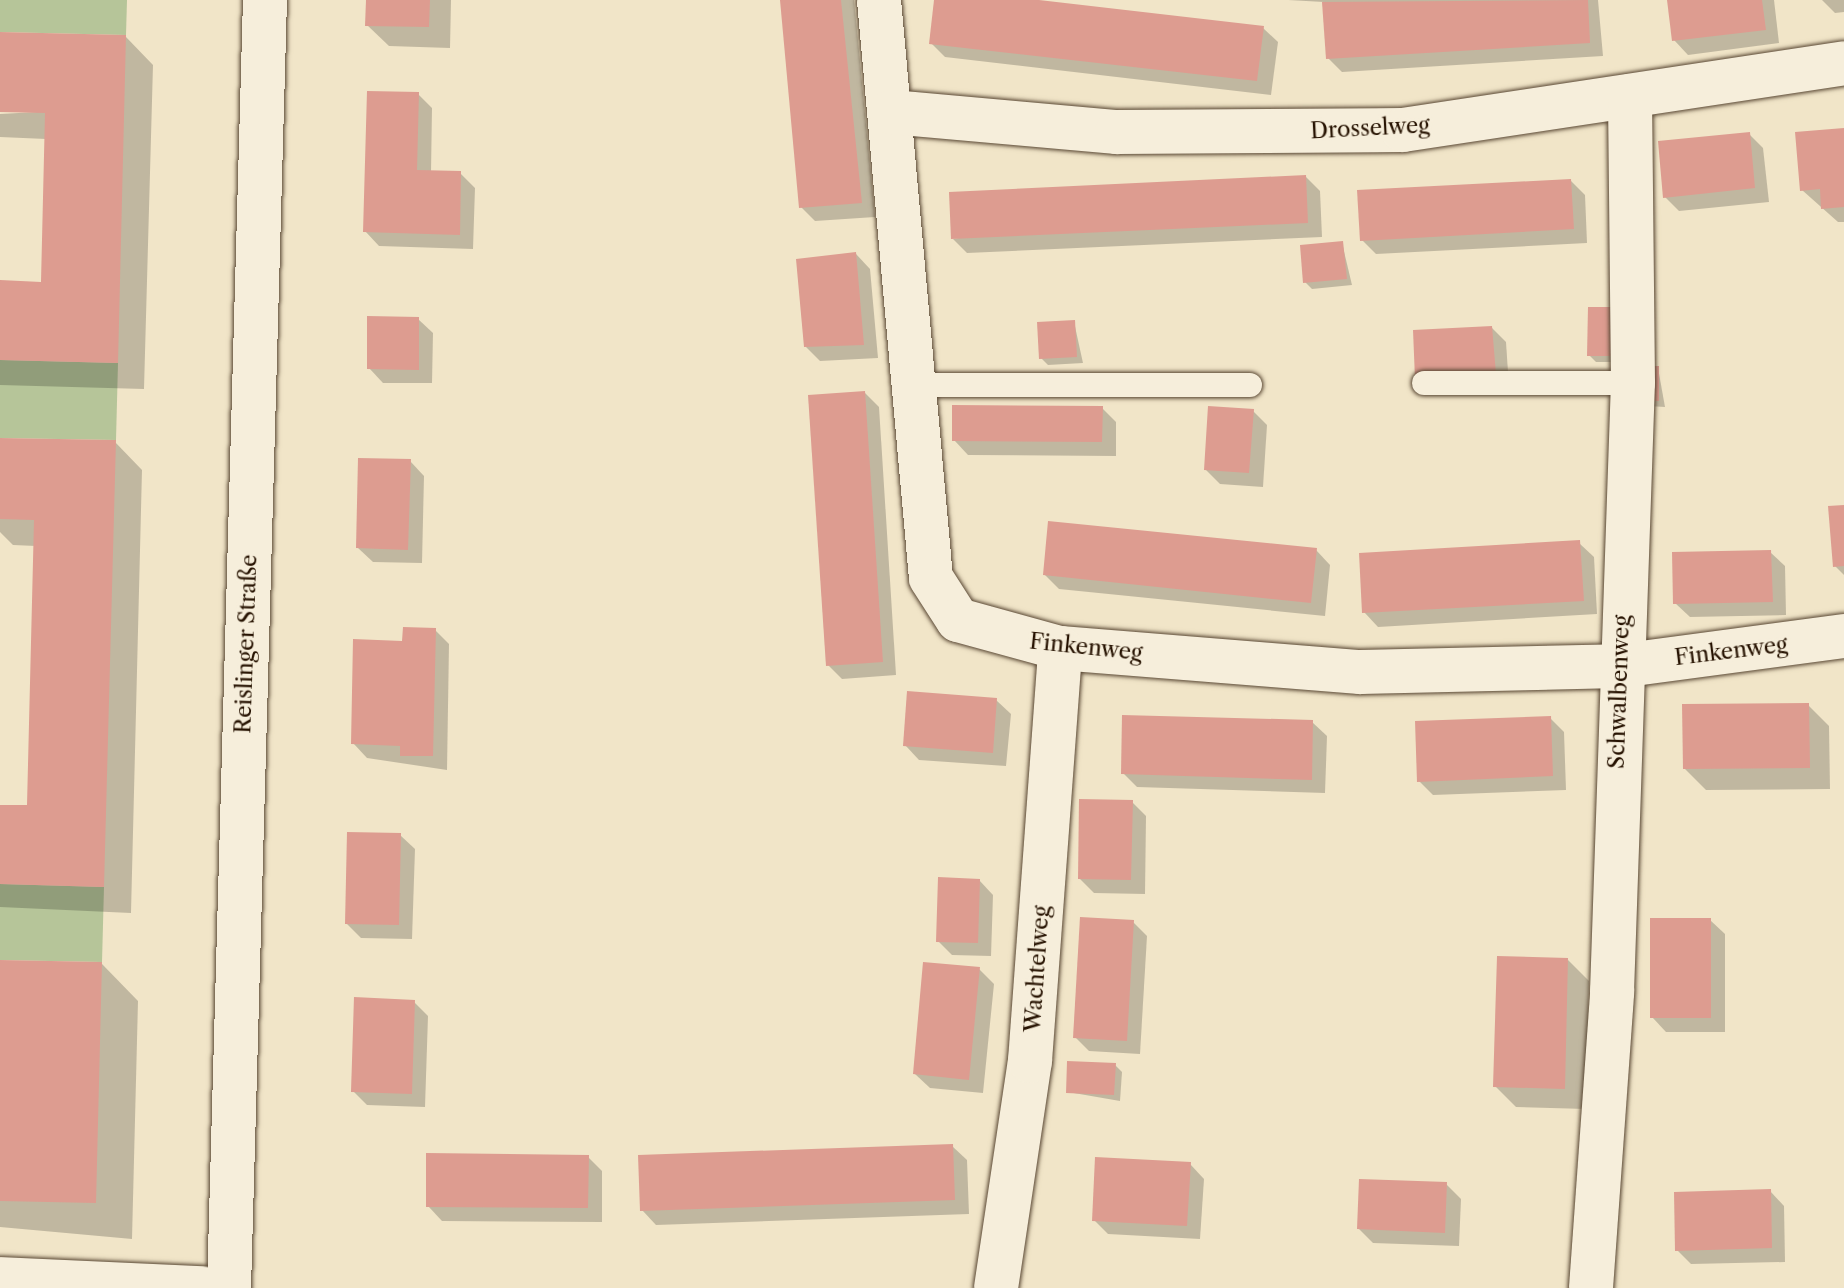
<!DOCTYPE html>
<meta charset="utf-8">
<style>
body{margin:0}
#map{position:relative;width:1844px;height:1288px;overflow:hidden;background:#f1e5c8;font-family:"Libre Caslon Text",serif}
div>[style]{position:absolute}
.green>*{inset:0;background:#b6c599}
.shadow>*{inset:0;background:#0003}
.building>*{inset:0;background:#dd9c90}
.roads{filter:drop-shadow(0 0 2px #594733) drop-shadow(0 0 2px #594733)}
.service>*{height:24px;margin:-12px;padding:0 12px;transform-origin:12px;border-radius:12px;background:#f6eedb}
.minor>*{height:44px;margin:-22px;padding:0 22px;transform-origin:22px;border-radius:22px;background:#f6eedb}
.tertiary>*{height:44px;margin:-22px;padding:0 22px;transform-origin:22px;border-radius:22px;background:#f6eedb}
span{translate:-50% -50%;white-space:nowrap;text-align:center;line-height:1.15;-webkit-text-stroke:6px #f6eedb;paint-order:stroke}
.street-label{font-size:22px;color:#261201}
</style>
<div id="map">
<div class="green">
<i style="clip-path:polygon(0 0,127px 0,126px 35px,0 32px)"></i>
<i style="clip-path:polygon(0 360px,118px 363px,116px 440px,0 438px)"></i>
<i style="clip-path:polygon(0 884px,104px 887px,102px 962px,0 960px)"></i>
</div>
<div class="shadow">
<i style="clip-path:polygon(368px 0,451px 0,450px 48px,389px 46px,367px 25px)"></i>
<i style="clip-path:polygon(782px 0,854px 0,875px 217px,815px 221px,801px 207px)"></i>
<i style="clip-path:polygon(936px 0,1022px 0,1263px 28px,1278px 42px,1271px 95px,945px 57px,931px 43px)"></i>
<i style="clip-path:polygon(1288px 0,1598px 0,1603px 56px,1342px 72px,1328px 58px,1324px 2px)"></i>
<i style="clip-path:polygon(1669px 0,1774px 0,1779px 43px,1688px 55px,1674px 40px)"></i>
<i style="clip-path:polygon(1822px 0,1844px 0,1844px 12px,1835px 13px)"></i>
<i style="clip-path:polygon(0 34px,126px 37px,153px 65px,144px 389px,0 385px,0 282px,43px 284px,46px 139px,0 137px,0 114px,55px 111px,0 110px)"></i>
<i style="clip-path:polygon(418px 94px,432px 108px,431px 173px,460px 173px,475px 188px,473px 249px,379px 246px,365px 231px)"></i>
<i style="clip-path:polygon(1844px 130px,1844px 222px,1838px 222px,1802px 190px)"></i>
<i style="clip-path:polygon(1749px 134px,1763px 148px,1769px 202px,1679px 211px,1665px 197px)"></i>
<i style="clip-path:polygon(1306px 177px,1320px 191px,1322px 237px,967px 253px,953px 239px)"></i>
<i style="clip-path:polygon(1571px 181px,1585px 195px,1587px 243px,1376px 254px,1362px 240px)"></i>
<i style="clip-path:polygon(1342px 243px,1352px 285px,1312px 289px,1305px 282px)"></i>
<i style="clip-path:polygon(856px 254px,870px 269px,878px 358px,820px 361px,806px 347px)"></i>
<i style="clip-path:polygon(1614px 309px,1621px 362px,1596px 362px,1589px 355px)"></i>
<i style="clip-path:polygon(418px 319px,433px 333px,432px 383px,383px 383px,369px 368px)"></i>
<i style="clip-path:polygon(1074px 322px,1083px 363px,1048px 365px,1041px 358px)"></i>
<i style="clip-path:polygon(1492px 328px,1506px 342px,1509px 387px,1432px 392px)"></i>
<i style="clip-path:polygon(1658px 368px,1665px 407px,1648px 406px)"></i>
<i style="clip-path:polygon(865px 393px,879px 407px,896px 675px,842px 679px,828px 665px)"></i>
<i style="clip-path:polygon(1102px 408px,1116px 422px,1116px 456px,968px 455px,954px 440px)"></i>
<i style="clip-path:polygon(1253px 411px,1267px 425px,1263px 487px,1220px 484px,1206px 470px)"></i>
<i style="clip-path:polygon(0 440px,115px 442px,142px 470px,131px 913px,0 907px,0 807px,29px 807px,36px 546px,13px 545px,0 532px)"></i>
<i style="clip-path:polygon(410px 461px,424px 476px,422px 563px,373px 562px,358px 548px)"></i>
<i style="clip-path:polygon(1844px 507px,1844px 575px,1835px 566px)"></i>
<i style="clip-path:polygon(1579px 543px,1594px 557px,1597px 614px,1378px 627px,1364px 612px)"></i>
<i style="clip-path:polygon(1316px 550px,1330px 565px,1325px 616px,1059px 589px,1045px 575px)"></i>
<i style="clip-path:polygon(1770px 552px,1785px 566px,1786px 615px,1690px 617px,1675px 603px)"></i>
<i style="clip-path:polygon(435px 630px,449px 644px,447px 770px,367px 758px,353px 743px,404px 643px)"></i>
<i style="clip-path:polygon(996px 700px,1011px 714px,1006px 766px,919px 760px,905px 745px)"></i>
<i style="clip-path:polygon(1808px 705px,1829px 726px,1830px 789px,1706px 790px,1685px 769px)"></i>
<i style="clip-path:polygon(1550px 718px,1564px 732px,1566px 790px,1433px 795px,1419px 781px)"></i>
<i style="clip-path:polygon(1312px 722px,1327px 736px,1325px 793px,1137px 787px,1123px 773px)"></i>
<i style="clip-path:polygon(1132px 802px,1146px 816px,1145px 894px,1094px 893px,1080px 879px)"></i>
<i style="clip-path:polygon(400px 835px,415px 849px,412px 939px,361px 938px,347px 924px)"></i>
<i style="clip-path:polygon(979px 880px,993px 895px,991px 956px,952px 955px,938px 941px)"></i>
<i style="clip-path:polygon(1710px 920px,1725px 934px,1725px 1032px,1666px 1032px,1652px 1017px)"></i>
<i style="clip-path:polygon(1133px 922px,1147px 936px,1140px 1054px,1089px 1051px,1075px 1037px)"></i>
<i style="clip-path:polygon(1568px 960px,1589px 981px,1586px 1109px,1516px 1107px,1495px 1086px)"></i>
<i style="clip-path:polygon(0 962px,102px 964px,138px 1001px,132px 1239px,0 1227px)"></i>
<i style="clip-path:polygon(979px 969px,994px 984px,983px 1093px,930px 1088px,915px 1074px)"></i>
<i style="clip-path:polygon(414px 1002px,428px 1016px,425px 1107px,367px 1105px,353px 1091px)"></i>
<i style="clip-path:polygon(1115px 1065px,1122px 1072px,1120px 1101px,1068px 1092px)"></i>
<i style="clip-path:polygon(952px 1146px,967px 1160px,969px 1214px,656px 1225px,642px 1210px)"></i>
<i style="clip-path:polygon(588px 1157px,602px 1171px,602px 1222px,442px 1221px,428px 1206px)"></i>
<i style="clip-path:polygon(1190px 1164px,1204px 1179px,1200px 1239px,1108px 1234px,1094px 1220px)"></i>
<i style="clip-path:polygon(1446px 1184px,1461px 1199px,1459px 1246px,1373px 1243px,1359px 1229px)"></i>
<i style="clip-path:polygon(1770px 1191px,1784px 1206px,1785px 1262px,1691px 1264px,1677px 1250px)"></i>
</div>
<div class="building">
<i style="clip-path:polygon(366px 0,430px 0,429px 27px,365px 26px)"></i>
<i style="clip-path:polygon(780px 0,841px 0,862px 203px,799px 208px)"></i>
<i style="clip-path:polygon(934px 0,1039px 0,1264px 26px,1257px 81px,929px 44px)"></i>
<i style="clip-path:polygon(1588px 0,1590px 43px,1326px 59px,1322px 2px)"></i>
<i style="clip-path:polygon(1667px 0,1762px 0,1766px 30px,1672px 41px)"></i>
<i style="clip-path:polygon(0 32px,126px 35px,118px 363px,0 360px,0 280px,41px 282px,45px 113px,0 112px)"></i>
<i style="clip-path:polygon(367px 91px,419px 92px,417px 170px,461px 171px,460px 235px,363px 232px)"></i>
<i style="clip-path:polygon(1844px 128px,1844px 207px,1821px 209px,1820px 189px,1800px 191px,1795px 132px)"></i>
<i style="clip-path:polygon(1750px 132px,1755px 188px,1663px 198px,1658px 141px)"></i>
<i style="clip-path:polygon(1306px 175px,1308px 223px,951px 239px,949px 192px)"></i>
<i style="clip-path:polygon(1571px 179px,1574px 229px,1360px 241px,1357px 190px)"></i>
<i style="clip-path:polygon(1343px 241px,1347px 279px,1303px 283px,1300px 245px)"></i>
<i style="clip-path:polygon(856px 252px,864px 345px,804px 347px,796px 259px)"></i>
<i style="clip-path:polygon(1588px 307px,1615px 307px,1615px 356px,1587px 356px)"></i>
<i style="clip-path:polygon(367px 316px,419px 317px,419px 370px,367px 369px)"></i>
<i style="clip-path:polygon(1075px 320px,1077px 357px,1039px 359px,1037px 322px)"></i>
<i style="clip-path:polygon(1492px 326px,1496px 374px,1415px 379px,1413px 330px)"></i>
<i style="clip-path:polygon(1639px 366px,1659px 366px,1659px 401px,1639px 400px)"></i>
<i style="clip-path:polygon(865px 391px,883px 662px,826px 666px,808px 395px)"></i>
<i style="clip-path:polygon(952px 405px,1103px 406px,1102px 442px,952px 441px)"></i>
<i style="clip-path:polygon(1208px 406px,1254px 409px,1249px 473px,1204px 470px)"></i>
<i style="clip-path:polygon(0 438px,116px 440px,104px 887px,0 884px,0 805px,27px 805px,34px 520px,0 519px)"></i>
<i style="clip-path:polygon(358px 458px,411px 459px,408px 550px,356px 548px)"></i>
<i style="clip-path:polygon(1844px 505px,1844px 566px,1833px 567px,1828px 506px)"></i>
<i style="clip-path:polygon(1048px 521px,1317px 548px,1311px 603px,1043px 575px)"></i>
<i style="clip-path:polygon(1580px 540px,1584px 601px,1362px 613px,1359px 553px)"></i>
<i style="clip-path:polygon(1771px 550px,1773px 602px,1673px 604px,1672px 552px)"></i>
<i style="clip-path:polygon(403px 627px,436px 628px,433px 756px,400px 756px,400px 746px,351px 744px,353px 639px,402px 641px)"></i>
<i style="clip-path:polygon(907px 691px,997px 698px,993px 753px,903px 746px)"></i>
<i style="clip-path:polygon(1809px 703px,1810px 768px,1683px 769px,1682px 704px)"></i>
<i style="clip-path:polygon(1122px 715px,1313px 720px,1312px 780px,1121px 774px)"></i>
<i style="clip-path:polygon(1551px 716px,1553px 776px,1417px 782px,1415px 721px)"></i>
<i style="clip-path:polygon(1079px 799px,1133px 800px,1131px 880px,1078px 879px)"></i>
<i style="clip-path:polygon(347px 832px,401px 833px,399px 925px,345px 924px)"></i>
<i style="clip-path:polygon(938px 877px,980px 879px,978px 943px,936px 942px)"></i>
<i style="clip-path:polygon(1080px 917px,1134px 920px,1127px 1041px,1073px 1038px)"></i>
<i style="clip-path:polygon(1650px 918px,1711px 918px,1711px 1018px,1650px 1018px)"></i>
<i style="clip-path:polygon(1497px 956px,1568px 958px,1565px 1089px,1493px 1087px)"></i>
<i style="clip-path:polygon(0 960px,102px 962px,96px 1203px,0 1201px)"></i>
<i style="clip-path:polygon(923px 962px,980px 967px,969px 1080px,913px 1074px)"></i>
<i style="clip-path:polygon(354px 997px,415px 1000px,412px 1094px,351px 1092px)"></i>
<i style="clip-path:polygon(1067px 1061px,1116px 1063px,1114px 1095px,1066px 1093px)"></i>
<i style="clip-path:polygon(953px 1144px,955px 1200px,640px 1211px,638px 1155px)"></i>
<i style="clip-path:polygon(426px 1153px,589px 1155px,588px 1208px,426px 1207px)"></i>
<i style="clip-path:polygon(1095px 1157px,1191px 1162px,1187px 1226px,1092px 1221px)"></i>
<i style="clip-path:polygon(1359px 1179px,1447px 1182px,1445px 1233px,1357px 1229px)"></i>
<i style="clip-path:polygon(1771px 1189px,1772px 1248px,1675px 1251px,1674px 1192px)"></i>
</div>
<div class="roads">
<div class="service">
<i style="left:1424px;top:383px;width:209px"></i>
<i style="left:914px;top:385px;width:336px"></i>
</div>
<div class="minor">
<i style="left:879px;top:0;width:580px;rotate:84.86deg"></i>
<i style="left:931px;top:578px;width:50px;rotate:57.3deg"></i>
<i style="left:958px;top:620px;width:106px;rotate:15.4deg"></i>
<i style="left:1060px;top:648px;width:301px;rotate:4.6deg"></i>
<i style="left:1360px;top:672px;width:259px;rotate:-1.3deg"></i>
<i style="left:1619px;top:666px;width:227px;rotate:-7.6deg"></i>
<i style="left:891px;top:112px;width:227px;rotate:5.1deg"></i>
<i style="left:1117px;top:132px;width:286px;rotate:-0.4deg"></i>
<i style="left:1403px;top:130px;width:446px;rotate:-8.6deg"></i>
<i style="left:0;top:1279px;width:202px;rotate:2.6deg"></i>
<i style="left:996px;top:1288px;width:230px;rotate:-81.5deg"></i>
<i style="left:1030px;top:1061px;width:414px;rotate:-85.8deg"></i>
<i style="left:1591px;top:1288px;width:297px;rotate:-85.9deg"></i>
<i style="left:1612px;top:992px;width:609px;rotate:-88.03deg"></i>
<i style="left:1633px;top:383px;width:287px;rotate:-90.6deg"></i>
</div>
<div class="tertiary">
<i style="left:229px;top:1288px;width:1289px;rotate:-88.4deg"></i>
</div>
</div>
<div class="street-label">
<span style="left:1370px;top:128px;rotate:-3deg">Drosselweg</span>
<span style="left:246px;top:644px;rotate:-88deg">Reislinger Straße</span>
<span style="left:1086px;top:647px;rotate:6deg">Finkenweg</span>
<span style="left:1731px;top:651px;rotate:-7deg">Finkenweg</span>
<span style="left:1619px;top:692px;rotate:-88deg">Schwalbenweg</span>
<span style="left:1037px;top:969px;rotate:-86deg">Wachtelweg</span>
</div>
</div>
